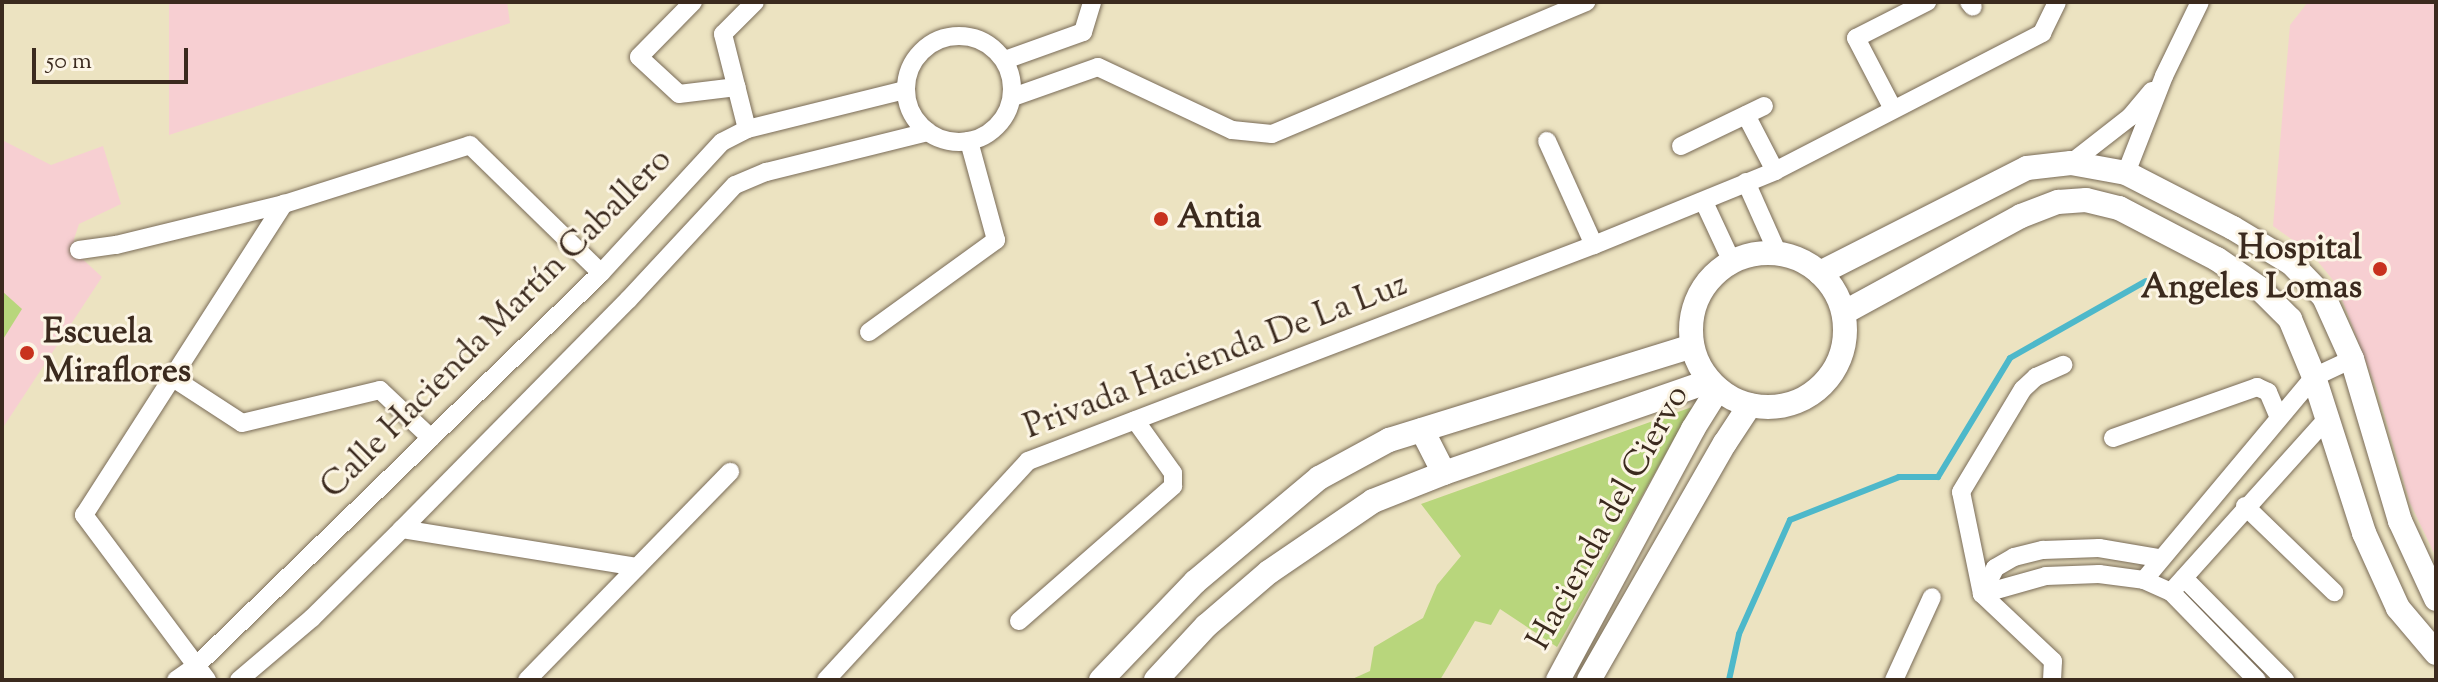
<!DOCTYPE html>
<meta charset="utf-8">
<style>
body{margin:0}
#map{position:relative;width:2438px;height:682px;overflow:hidden;background:#ece3c1;font-family:"Sorts Mill Goudy",serif}
div>[style]{position:absolute}
.built>*{inset:0;background:#f7cfd2}
.green>*{inset:0;background:#b8d67c}
.stream>*{height:6px;margin:-3px;padding:0 3px;transform-origin:3px;border-radius:3px;background:#4db8ca}
.roads{filter:drop-shadow(0 0 2px #796b57) drop-shadow(0 0 2px #796b57)}
.street>*{height:18px;margin:-9px;padding:0 9px;transform-origin:9px;border-radius:9px;background:#fff}
.street>.ring{margin:-9px;padding:0;box-sizing:content-box;background:none;border:18px solid #fff;border-radius:50%}
.secondary>*{height:24px;margin:-12px;padding:0 12px;transform-origin:12px;border-radius:12px;background:#fff}
.secondary>.ring{margin:-12px;padding:0;box-sizing:content-box;background:none;border:24px solid #fff;border-radius:50%}
.dots>*{width:22px;height:22px;translate:-50% -50%;box-sizing:border-box;border:4px solid #fcf5e5;border-radius:50%}
span{translate:-50% -50%;white-space:nowrap;text-align:center;line-height:1.15;-webkit-text-stroke:6px #fcf5e5;paint-order:stroke}
.poi-label{font-size:34px;color:#3b2a1e;font-weight:700}
.left{translate:0 -50%;text-align:left}
.right{translate:-100% -50%;text-align:right}
.street-label{font-size:34px;color:#3b2a1e}
.frame{position:absolute;inset:0;border:4px solid #3b2a1e;pointer-events:none}
.scale{position:absolute;left:32px;top:48px;width:156px;height:36px;box-sizing:border-box;border:4px solid #3b2a1e;border-top:0;padding-left:10px;font-size:24px;line-height:28px;white-space:nowrap;color:#3b2a1e;-webkit-text-stroke:6px #fcf5e5;paint-order:stroke}
</style>
<div id="map">
<div class="built">
<i style="clip-path:polygon(169px 2px,507px 2px,510px 23px,169px 135px)"></i>
<i style="clip-path:polygon(2308px 2px,2436px 2px,2436px 557px,2410px 503px,2377px 390px,2336px 284px,2312px 254px,2273px 226px,2290px 25px)"></i>
<i style="clip-path:polygon(2px 140px,51px 165px,103px 146px,121px 204px,79px 224px,74px 239px,76px 253px,102px 277px,2px 429px)"></i>
</div>
<div class="green">
<i style="clip-path:polygon(2px 291px,22px 309px,2px 341px)"></i>
<i style="clip-path:polygon(1692px 407px,1557px 647px,1500px 609px,1491px 625px,1475px 621px,1440px 680px,1350px 680px,1370px 671px,1374px 647px,1423px 618px,1437px 585px,1461px 556px,1421px 504px)"></i>
</div>
<div class="stream">
<i style="left:1729px;top:680px;width:47px;rotate:-77.7deg"></i>
<i style="left:1739px;top:634px;width:125px;rotate:-65.9deg"></i>
<i style="left:1790px;top:520px;width:117px;rotate:-21.5deg"></i>
<i style="left:1899px;top:477px;width:39px"></i>
<i style="left:1938px;top:477px;width:139px;rotate:-58.8deg"></i>
<i style="left:2010px;top:358px;width:156px;rotate:-29.5deg"></i>
</div>
<div class="roads">
<div class="street">
<i style="left:693px;top:2px;width:77px;rotate:134.5deg"></i>
<i style="left:639px;top:57px;width:54px;rotate:42.8deg"></i>
<i style="left:679px;top:94px;width:58px;rotate:-6.9deg"></i>
<i style="left:1969px;top:2px;width:6px;rotate:51deg"></i>
<i class="ring" style="left:906px;top:36px;width:88px;height:88px"></i>
<i style="left:1005px;top:60px;width:83px;rotate:-19.7deg"></i>
<i style="left:1083px;top:32px;width:31px;rotate:-73deg"></i>
<i style="left:1013px;top:97px;width:90px;rotate:-19.4deg"></i>
<i style="left:1098px;top:67px;width:148px;rotate:25.2deg"></i>
<i style="left:1232px;top:130px;width:40px;rotate:5.7deg"></i>
<i style="left:1272px;top:134px;width:341px;rotate:-22.8deg"></i>
<i style="left:1893px;top:109px;width:80px;rotate:-117.5deg"></i>
<i style="left:1856px;top:38px;width:80px;rotate:-26.9deg"></i>
<i style="left:1746px;top:115px;width:63px;rotate:62.6deg"></i>
<i style="left:747px;top:129px;width:98px;rotate:-104.2deg"></i>
<i style="left:723px;top:34px;width:45px;rotate:-45deg"></i>
<i style="left:1547px;top:141px;width:114px;rotate:65.7deg"></i>
<i style="left:1681px;top:146px;width:92px;rotate:-25.7deg"></i>
<i style="left:2071px;top:163px;width:75px;rotate:-37.9deg"></i>
<i style="left:2130px;top:117px;width:34px;rotate:-50deg"></i>
<i style="left:2126px;top:173px;width:104px;rotate:-68.6deg"></i>
<i style="left:2164px;top:76px;width:82px;rotate:-64.1deg"></i>
<i style="left:1746px;top:182px;width:79px;rotate:66deg"></i>
<i style="left:1704px;top:202px;width:66px;rotate:65deg"></i>
<i style="left:79px;top:250px;width:37px;rotate:-8deg"></i>
<i style="left:116px;top:245px;width:173px;rotate:-13.7deg"></i>
<i style="left:284px;top:204px;width:195px;rotate:-17.6deg"></i>
<i style="left:470px;top:145px;width:183px;rotate:44.3deg"></i>
<i style="left:869px;top:332px;width:157px;rotate:-35.9deg"></i>
<i style="left:996px;top:240px;width:103px;rotate:-105.3deg"></i>
<i style="left:173px;top:378px;width:82px;rotate:33.1deg"></i>
<i style="left:242px;top:423px;width:142px;rotate:-13.4deg"></i>
<i style="left:380px;top:390px;width:70px;rotate:43.3deg"></i>
<i style="left:2113px;top:438px;width:153px;rotate:-19.5deg"></i>
<i style="left:2257px;top:387px;width:12px;rotate:24deg"></i>
<i style="left:2268px;top:392px;width:28px;rotate:67deg"></i>
<i style="left:2245px;top:506px;width:124px;rotate:44deg"></i>
<i style="left:402px;top:529px;width:238px;rotate:9.2deg"></i>
<i style="left:2184px;top:578px;width:144px;rotate:45.3deg"></i>
<i style="left:2144px;top:580px;width:265px;rotate:-50.1deg"></i>
<i style="left:2314px;top:377px;width:42px;rotate:-25.3deg"></i>
<i style="left:2171px;top:592px;width:233px;rotate:-48deg"></i>
<i style="left:1982px;top:594px;width:66px;rotate:-15.7deg"></i>
<i style="left:2046px;top:576px;width:53px;rotate:-2.2deg"></i>
<i style="left:2099px;top:574px;width:45px;rotate:7.6deg"></i>
<i style="left:2144px;top:580px;width:30px;rotate:24deg"></i>
<i style="left:2171px;top:592px;width:123px;rotate:45.7deg"></i>
<i style="left:1982px;top:594px;width:29px;rotate:-63deg"></i>
<i style="left:1995px;top:568px;width:22px;rotate:-30deg"></i>
<i style="left:2014px;top:557px;width:30px;rotate:-14deg"></i>
<i style="left:2043px;top:550px;width:56px;rotate:-2deg"></i>
<i style="left:2099px;top:548px;width:61px;rotate:9.5deg"></i>
<i style="left:1019px;top:621px;width:205px;rotate:-41.2deg"></i>
<i style="left:1173px;top:486px;width:13px;rotate:-90deg"></i>
<i style="left:1173px;top:473px;width:65px;rotate:-125.6deg"></i>
<i style="left:176px;top:680px;width:24px;rotate:-35deg"></i>
<i style="left:196px;top:666px;width:564px;rotate:-44.14deg"></i>
<i style="left:601px;top:273px;width:178px;rotate:-47.3deg"></i>
<i style="left:722px;top:142px;width:28px;rotate:-27deg"></i>
<i style="left:747px;top:129px;width:163px;rotate:-13.9deg"></i>
<i style="left:207px;top:680px;width:206px;rotate:-126.7deg"></i>
<i style="left:84px;top:515px;width:370px;rotate:-57.3deg"></i>
<i style="left:239px;top:680px;width:96px;rotate:-40.3deg"></i>
<i style="left:312px;top:618px;width:127px;rotate:-44.7deg"></i>
<i style="left:402px;top:529px;width:322px;rotate:-45.4deg"></i>
<i style="left:628px;top:300px;width:157px;rotate:-47.1deg"></i>
<i style="left:735px;top:185px;width:34px;rotate:-23deg"></i>
<i style="left:766px;top:172px;width:167px;rotate:-13.9deg"></i>
<i style="left:527px;top:680px;width:291px;rotate:-45.7deg"></i>
<i style="left:826px;top:680px;width:298px;rotate:-47.3deg"></i>
<i style="left:1028px;top:461px;width:606px;rotate:-20.89deg"></i>
<i style="left:1594px;top:245px;width:196px;rotate:-22.2deg"></i>
<i style="left:1775px;top:171px;width:301px;rotate:-27.3deg"></i>
<i style="left:2042px;top:33px;width:34px;rotate:-64deg"></i>
<i style="left:1894px;top:680px;width:91px;rotate:-65.4deg"></i>
<i style="left:2052px;top:680px;width:19px;rotate:-87deg"></i>
<i style="left:2053px;top:661px;width:98px;rotate:-136.7deg"></i>
<i style="left:1982px;top:594px;width:104px;rotate:-101.6deg"></i>
<i style="left:1961px;top:492px;width:120px;rotate:-59deg"></i>
<i style="left:2023px;top:389px;width:18px;rotate:-43deg"></i>
<i style="left:2036px;top:377px;width:30px;rotate:-24deg"></i>
</div>
<div class="secondary">
<i class="ring" style="left:1691px;top:253px;width:130px;height:130px"></i>
<i style="left:1820px;top:273px;width:232px;rotate:-26.9deg"></i>
<i style="left:2027px;top:168px;width:44px;rotate:-6.5deg"></i>
<i style="left:2071px;top:163px;width:56px;rotate:10.3deg"></i>
<i style="left:2126px;top:173px;width:120px;rotate:27.2deg"></i>
<i style="left:2233px;top:228px;width:68px;rotate:31.1deg"></i>
<i style="left:2291px;top:263px;width:47px;rotate:45.9deg"></i>
<i style="left:2324px;top:297px;width:68px;rotate:65.7deg"></i>
<i style="left:2352px;top:359px;width:169px;rotate:73.5deg"></i>
<i style="left:2400px;top:521px;width:86px;rotate:65.2deg"></i>
<i style="left:1845px;top:312px;width:200px;rotate:-28.6deg"></i>
<i style="left:2021px;top:216px;width:40px;rotate:-21deg"></i>
<i style="left:2058px;top:202px;width:28px;rotate:-4deg"></i>
<i style="left:2086px;top:200px;width:34px;rotate:14deg"></i>
<i style="left:2119px;top:208px;width:110px;rotate:27.5deg"></i>
<i style="left:2217px;top:259px;width:51px;rotate:34.6deg"></i>
<i style="left:2259px;top:288px;width:44px;rotate:45deg"></i>
<i style="left:2290px;top:319px;width:63px;rotate:67.5deg"></i>
<i style="left:2314px;top:377px;width:164px;rotate:72.2deg"></i>
<i style="left:2364px;top:533px;width:82px;rotate:65.6deg"></i>
<i style="left:2398px;top:608px;width:59px;rotate:49.8deg"></i>
<i style="left:1422px;top:430px;width:48px;rotate:62.9deg"></i>
<i style="left:1101px;top:680px;width:136px;rotate:-46.2deg"></i>
<i style="left:1195px;top:582px;width:162px;rotate:-40deg"></i>
<i style="left:1319px;top:478px;width:80px;rotate:-28.5deg"></i>
<i style="left:1389px;top:440px;width:317px;rotate:-17.2deg"></i>
<i style="left:1156px;top:680px;width:74px;rotate:-47.2deg"></i>
<i style="left:1206px;top:626px;width:83px;rotate:-40.6deg"></i>
<i style="left:1269px;top:572px;width:126px;rotate:-34.3deg"></i>
<i style="left:1373px;top:501px;width:76px;rotate:-21.5deg"></i>
<i style="left:1444px;top:473px;width:281px;rotate:-19.1deg"></i>
<i style="left:1558px;top:680px;width:285px;rotate:-61.7deg"></i>
<i style="left:1693px;top:429px;width:47px;rotate:-58deg"></i>
<i style="left:1589px;top:680px;width:273px;rotate:-60.2deg"></i>
<i style="left:1725px;top:443px;width:45px;rotate:-56.7deg"></i>
</div>
</div>
<div class="dots">
<i style="left:1161px;top:219px;background:#c8321e"></i>
<i style="left:2380px;top:269px;background:#c8321e"></i>
<i style="left:27px;top:353px;background:#c8321e"></i>
</div>
<div class="poi-label">
<span class="left" style="left:1177px;top:219px">Antia</span>
<span class="right" style="left:2362px;top:269px">Hospital<br>Angeles Lomas</span>
<span class="left" style="left:43px;top:353px">Escuela<br>Miraflores</span>
</div>
<div class="street-label">
<span style="left:497px;top:324px;rotate:-45deg">Calle Hacienda Martín Caballero</span>
<span style="left:1216px;top:357px;rotate:-21deg">Privada Hacienda De La Luz</span>
<span style="left:1609px;top:518px;rotate:-61deg">Hacienda del Ciervo</span>
</div>
<div class="frame"></div>
<div class="scale">50 m</div>
</div>
